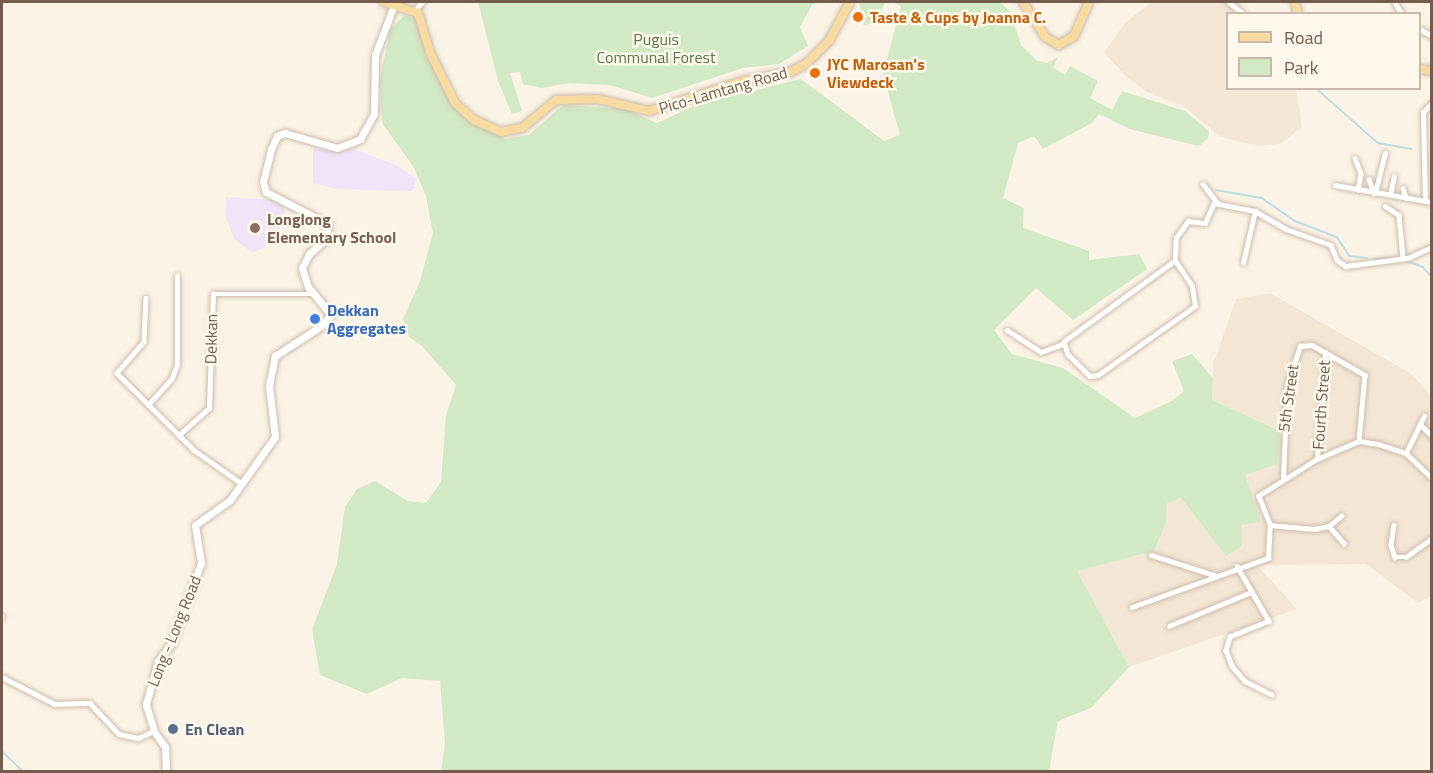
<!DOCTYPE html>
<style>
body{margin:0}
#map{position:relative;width:1433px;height:773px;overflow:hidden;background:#fbf4e6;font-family:"Titillium Web",sans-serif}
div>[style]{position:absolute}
.residential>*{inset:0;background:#f3e6d5}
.education>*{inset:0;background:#f1e3f8}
.green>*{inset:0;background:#d2e9c5}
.stream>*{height:1.5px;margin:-0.75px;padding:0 0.75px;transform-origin:0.75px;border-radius:0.75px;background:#bbdde4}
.roads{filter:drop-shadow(0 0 2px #cdbcad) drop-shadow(0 0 2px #cdbcad)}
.street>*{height:4.5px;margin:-2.25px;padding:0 2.25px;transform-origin:2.25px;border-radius:2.25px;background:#fff}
.secondary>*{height:7px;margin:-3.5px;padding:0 3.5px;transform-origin:3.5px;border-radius:3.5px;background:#fff}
.primary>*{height:8px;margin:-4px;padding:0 4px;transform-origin:4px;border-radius:4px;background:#f7dba1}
.dots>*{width:16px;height:16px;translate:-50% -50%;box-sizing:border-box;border:3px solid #fef8ec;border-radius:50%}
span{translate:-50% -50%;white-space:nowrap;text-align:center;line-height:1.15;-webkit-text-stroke:5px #fef8ec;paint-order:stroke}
.food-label{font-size:16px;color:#c56008;font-weight:700}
.left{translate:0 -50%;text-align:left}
.park-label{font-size:16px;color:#527944}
.street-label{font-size:16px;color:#745c4c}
.education-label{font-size:16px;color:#785e54;font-weight:700}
.shop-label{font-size:16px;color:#366cbe;font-weight:700}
.service-label{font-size:16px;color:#4e5e75;font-weight:700}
.frame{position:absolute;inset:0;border:3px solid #745c4c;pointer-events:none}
.legend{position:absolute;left:1226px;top:12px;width:195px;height:78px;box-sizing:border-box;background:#fef8ec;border:2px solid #c7baac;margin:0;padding:8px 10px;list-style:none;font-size:18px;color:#745c4c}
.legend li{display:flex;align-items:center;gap:12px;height:30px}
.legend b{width:30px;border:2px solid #c7baac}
</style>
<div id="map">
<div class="residential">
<i style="clip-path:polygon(1152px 2px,1224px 2px,1234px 9px,1239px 13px,1228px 14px,1228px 88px,1296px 89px,1302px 127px,1281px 144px,1258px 146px,1221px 137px,1185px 107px,1147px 92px,1127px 77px,1104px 53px,1125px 23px)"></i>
<i style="clip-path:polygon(1270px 293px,1410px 373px,1431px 395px,1431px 596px,1418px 603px,1366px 564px,1257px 565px,1297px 609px,1129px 667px,1077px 571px,1154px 551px,1166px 523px,1167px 502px,1181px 498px,1226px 556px,1241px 525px,1244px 475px,1280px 431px,1212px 400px,1213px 365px,1236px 299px)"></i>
</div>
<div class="education">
<i style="clip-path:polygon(313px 149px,353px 149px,396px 165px,416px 179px,413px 191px,336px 189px,313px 183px)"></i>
<i style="clip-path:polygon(226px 197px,272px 200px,284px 205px,286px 217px,271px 243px,253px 253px,235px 240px,225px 216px)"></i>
</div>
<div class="green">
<i style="clip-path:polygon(478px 2px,819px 2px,812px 5px,800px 27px,808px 46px,779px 64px,743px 68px,652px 98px,610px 85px,569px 83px,542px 88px,523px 84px,520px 72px,510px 73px,522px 111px,512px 114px,498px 81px)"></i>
<i style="clip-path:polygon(859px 2px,885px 2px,878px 21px,864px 26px)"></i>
<i style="clip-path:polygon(892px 2px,1000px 2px,1011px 13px,1021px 45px,1037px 61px,1047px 63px,1058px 57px,1053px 67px,1065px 75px,1070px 66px,1098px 81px,1090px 98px,1112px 110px,1122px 91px,1185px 111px,1209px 131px,1208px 138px,1199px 146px,1129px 129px,1099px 114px,1092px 123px,1043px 149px,1034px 136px,1018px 143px,1003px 198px,1024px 208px,1023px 228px,1089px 251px,1089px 260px,1139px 254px,1147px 269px,1073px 320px,1036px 288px,994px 330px,1012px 354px,1063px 368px,1135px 418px,1172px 401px,1184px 391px,1172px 361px,1192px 354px,1213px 378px,1212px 400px,1280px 431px,1277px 464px,1245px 475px,1261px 522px,1241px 525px,1242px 546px,1226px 556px,1181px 498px,1167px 503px,1166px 523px,1154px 551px,1077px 571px,1129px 667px,1091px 708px,1058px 721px,1049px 771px,441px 771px,445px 743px,440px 681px,402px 678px,367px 694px,320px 675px,312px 630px,337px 564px,345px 507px,357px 489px,375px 481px,408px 501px,426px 503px,441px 482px,446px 415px,456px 385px,422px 346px,409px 337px,403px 319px,420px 281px,433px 233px,426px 196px,413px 166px,382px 123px,380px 79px,390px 29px,405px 15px,416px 19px,426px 55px,454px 108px,475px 124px,505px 139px,529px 135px,563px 105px,624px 109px,657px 123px,696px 105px,801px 79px,884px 141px,900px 135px,883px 74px,901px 6px)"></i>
</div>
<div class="stream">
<i style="left:1316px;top:88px;width:83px;rotate:41.6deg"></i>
<i style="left:1378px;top:143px;width:34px;rotate:10deg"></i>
<i style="left:1216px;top:190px;width:47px;rotate:9.9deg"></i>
<i style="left:1262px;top:198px;width:40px;rotate:34.9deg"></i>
<i style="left:1295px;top:221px;width:45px;rotate:20.9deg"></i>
<i style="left:1337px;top:237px;width:23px;rotate:56deg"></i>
<i style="left:1350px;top:256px;width:17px;rotate:7deg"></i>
<i style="left:1374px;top:259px;width:17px;rotate:-3deg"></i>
<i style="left:1404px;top:260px;width:20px;rotate:20deg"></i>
<i style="left:1423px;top:267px;width:13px;rotate:48deg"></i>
<i style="left:2px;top:751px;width:30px;rotate:44deg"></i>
</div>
<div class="roads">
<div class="street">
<i style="left:1229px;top:2px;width:19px;rotate:39deg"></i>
<i style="left:1395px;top:2px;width:14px;rotate:60deg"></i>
<i style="left:415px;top:10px;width:11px;rotate:-49deg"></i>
<i style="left:1420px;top:29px;width:14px;rotate:30deg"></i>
<i style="left:1355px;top:158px;width:17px;rotate:69deg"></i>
<i style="left:1361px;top:174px;width:16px;rotate:101deg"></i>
<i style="left:1369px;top:179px;width:15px;rotate:70deg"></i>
<i style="left:1203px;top:184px;width:23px;rotate:52deg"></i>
<i style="left:1335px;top:185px;width:98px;rotate:9.9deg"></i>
<i style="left:1403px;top:188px;width:10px;rotate:73deg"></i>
<i style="left:1375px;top:193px;width:41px;rotate:-76deg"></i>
<i style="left:1390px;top:195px;width:19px;rotate:-78deg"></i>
<i style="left:1425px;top:201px;width:89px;rotate:-91.3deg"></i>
<i style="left:1423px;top:112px;width:13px;rotate:-45deg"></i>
<i style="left:1385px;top:206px;width:17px;rotate:33deg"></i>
<i style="left:1399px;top:215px;width:43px;rotate:84.7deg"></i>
<i style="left:1175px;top:261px;width:137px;rotate:143.9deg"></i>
<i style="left:1064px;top:342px;width:13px;rotate:72deg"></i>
<i style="left:1068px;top:354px;width:31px;rotate:45deg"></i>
<i style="left:1090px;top:376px;width:8px;rotate:-7deg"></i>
<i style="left:1098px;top:375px;width:119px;rotate:-35.4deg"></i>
<i style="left:1195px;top:306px;width:20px;rotate:-99deg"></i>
<i style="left:1192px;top:286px;width:30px;rotate:-124deg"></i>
<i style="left:1175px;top:261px;width:23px;rotate:-88deg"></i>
<i style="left:1176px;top:238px;width:21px;rotate:-55deg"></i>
<i style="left:1188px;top:221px;width:17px;rotate:7deg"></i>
<i style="left:1205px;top:223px;width:22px;rotate:-66deg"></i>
<i style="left:1214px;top:203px;width:42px;rotate:11deg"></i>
<i style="left:1255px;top:211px;width:36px;rotate:30deg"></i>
<i style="left:1286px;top:229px;width:48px;rotate:19.6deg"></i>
<i style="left:1331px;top:245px;width:16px;rotate:68deg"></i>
<i style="left:1337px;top:260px;width:11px;rotate:34deg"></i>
<i style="left:1346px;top:266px;width:63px;rotate:-7.4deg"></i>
<i style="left:1408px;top:258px;width:26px;rotate:-25deg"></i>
<i style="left:1243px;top:263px;width:53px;rotate:-77deg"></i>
<i style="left:146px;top:298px;width:44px;rotate:92.6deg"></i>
<i style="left:144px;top:342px;width:41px;rotate:131.1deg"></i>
<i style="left:117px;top:373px;width:109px;rotate:45deg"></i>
<i style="left:194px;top:450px;width:57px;rotate:35.1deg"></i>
<i style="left:1007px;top:330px;width:40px;rotate:32.9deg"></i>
<i style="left:1041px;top:352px;width:23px;rotate:-20deg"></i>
<i style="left:148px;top:405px;width:36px;rotate:-48deg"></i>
<i style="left:172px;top:378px;width:15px;rotate:-70deg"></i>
<i style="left:177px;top:364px;width:88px;rotate:-90deg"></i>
<i style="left:1420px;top:424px;width:17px;rotate:45deg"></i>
<i style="left:179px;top:435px;width:40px;rotate:-42deg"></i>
<i style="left:209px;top:408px;width:114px;rotate:-88deg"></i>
<i style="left:213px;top:294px;width:100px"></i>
<i style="left:1406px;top:453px;width:41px;rotate:-64.1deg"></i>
<i style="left:1317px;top:459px;width:107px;rotate:-85.7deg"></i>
<i style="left:1283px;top:479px;width:94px;rotate:-87.6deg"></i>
<i style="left:1287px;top:385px;width:41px;rotate:-71.6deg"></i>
<i style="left:1300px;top:346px;width:12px;rotate:-5deg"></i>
<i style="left:1312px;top:345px;width:61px;rotate:29.5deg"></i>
<i style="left:1365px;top:375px;width:66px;rotate:95.2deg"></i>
<i style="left:1270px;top:525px;width:44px;rotate:5.2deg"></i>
<i style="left:1314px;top:529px;width:15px;rotate:-11deg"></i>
<i style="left:1329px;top:526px;width:16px;rotate:-40deg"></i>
<i style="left:1394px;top:525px;width:20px;rotate:99deg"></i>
<i style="left:1391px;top:545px;width:13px;rotate:72deg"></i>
<i style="left:1395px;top:557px;width:11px"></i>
<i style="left:1406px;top:557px;width:32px;rotate:-36deg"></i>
<i style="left:1329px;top:526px;width:23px;rotate:49deg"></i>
<i style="left:1151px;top:555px;width:66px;rotate:17.6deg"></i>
<i style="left:1237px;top:566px;width:64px;rotate:59.8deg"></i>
<i style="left:1269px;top:621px;width:42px;rotate:157.7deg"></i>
<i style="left:1230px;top:637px;width:14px;rotate:107deg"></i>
<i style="left:1226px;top:650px;width:17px;rotate:69deg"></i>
<i style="left:1232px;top:666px;width:20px;rotate:49deg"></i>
<i style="left:1245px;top:681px;width:30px;rotate:27deg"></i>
<i style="left:1132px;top:607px;width:145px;rotate:-19.8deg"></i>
<i style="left:1268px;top:558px;width:33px;rotate:-87deg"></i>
<i style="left:1270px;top:525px;width:31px;rotate:-112deg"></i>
<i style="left:1258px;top:496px;width:70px;rotate:-32.1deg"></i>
<i style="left:1317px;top:459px;width:46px;rotate:-23.2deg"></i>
<i style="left:1359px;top:441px;width:19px;rotate:9deg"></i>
<i style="left:1378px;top:444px;width:29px;rotate:18deg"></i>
<i style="left:1406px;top:453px;width:36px;rotate:44deg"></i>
<i style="left:2px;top:616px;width:1px;rotate:90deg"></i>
<i style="left:1169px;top:626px;width:89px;rotate:-22.5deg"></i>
<i style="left:2px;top:677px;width:59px;rotate:27deg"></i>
<i style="left:55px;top:704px;width:35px;rotate:-2deg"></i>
<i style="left:90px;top:703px;width:42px;rotate:46.9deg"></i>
<i style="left:119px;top:734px;width:19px;rotate:12deg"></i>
<i style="left:138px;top:738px;width:17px;rotate:-24deg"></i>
</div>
<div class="secondary">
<i style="left:166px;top:772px;width:25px;rotate:-92deg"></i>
<i style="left:165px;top:747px;width:19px;rotate:-125deg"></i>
<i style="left:154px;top:731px;width:28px;rotate:-107deg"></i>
<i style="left:146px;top:704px;width:45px;rotate:-74.4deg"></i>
<i style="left:158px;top:661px;width:21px;rotate:-53deg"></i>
<i style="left:171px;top:644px;width:86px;rotate:-69.7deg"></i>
<i style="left:201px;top:563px;width:38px;rotate:-99deg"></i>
<i style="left:195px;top:525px;width:43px;rotate:-35.5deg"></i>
<i style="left:230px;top:500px;width:77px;rotate:-54.5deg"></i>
<i style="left:275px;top:437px;width:51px;rotate:-96.7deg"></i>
<i style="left:269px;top:386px;width:31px;rotate:-79deg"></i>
<i style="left:275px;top:356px;width:55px;rotate:-33.1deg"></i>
<i style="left:321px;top:326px;width:15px;rotate:-48deg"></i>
<i style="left:331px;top:315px;width:36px;rotate:-129deg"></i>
<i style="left:308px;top:287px;width:20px;rotate:-108deg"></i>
<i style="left:302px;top:268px;width:16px;rotate:-63deg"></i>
<i style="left:309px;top:254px;width:21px;rotate:-41deg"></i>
<i style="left:325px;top:240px;width:16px;rotate:-79deg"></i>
<i style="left:328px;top:224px;width:70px;rotate:-152.7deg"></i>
<i style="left:266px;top:192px;width:10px;rotate:-107deg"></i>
<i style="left:263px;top:182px;width:34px;rotate:-76deg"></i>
<i style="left:271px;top:149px;width:14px;rotate:-65deg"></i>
<i style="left:277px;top:136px;width:9px;rotate:-21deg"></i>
<i style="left:285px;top:133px;width:54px;rotate:16.1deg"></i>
<i style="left:337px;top:148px;width:25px;rotate:-21deg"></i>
<i style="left:360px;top:139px;width:29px;rotate:-61deg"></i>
<i style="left:374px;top:114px;width:59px;rotate:-89deg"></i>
<i style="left:375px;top:55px;width:53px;rotate:-69.2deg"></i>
</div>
<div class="primary">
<i style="left:384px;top:2px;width:36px;rotate:18deg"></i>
<i style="left:418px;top:13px;width:41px;rotate:72.9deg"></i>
<i style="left:430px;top:52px;width:57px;rotate:63.9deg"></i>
<i style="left:455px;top:103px;width:25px;rotate:42deg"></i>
<i style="left:474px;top:120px;width:30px;rotate:24deg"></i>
<i style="left:501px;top:132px;width:21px;rotate:-11deg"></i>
<i style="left:522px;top:128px;width:44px;rotate:-39.5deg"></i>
<i style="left:556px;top:100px;width:41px;rotate:-1.4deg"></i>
<i style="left:597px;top:99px;width:53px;rotate:13deg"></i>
<i style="left:649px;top:111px;width:100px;rotate:-17.5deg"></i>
<i style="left:744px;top:81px;width:47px;rotate:-11.1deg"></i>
<i style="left:790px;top:72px;width:18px;rotate:-27deg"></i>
<i style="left:806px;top:64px;width:33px;rotate:-45deg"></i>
<i style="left:829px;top:41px;width:44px;rotate:-61.7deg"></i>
<i style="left:1023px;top:2px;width:41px;rotate:57.8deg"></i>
<i style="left:1045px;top:37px;width:16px;rotate:30deg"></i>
<i style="left:1059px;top:45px;width:17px;rotate:-31deg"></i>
<i style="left:1074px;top:36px;width:37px;rotate:-66deg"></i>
<i style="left:1295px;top:2px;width:12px;rotate:76deg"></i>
<i style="left:1420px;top:69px;width:12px;rotate:9deg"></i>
</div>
</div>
<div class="dots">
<i style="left:858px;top:17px;background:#e8710a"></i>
<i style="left:815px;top:73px;background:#e8710a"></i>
<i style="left:255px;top:228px;background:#8d6e63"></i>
<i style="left:315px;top:319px;background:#3f7fe0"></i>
<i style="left:173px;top:729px;background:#5c6f8a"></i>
</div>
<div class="food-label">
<span class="left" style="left:870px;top:17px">Taste &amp; Cups by Joanna C.</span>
<span class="left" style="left:827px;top:73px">JYC Marosan's<br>Viewdeck</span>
</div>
<div class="park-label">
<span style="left:656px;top:48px">Puguis<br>Communal Forest</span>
</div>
<div class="street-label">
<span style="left:723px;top:90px;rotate:-16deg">Pico-Lamtang Road</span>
<span style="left:211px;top:339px;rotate:-89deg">Dekkan</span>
<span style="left:1288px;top:398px;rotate:-82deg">5th Street</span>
<span style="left:1321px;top:405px;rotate:-86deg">Fourth Street</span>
<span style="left:174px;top:631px;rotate:-68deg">Long - Long Road</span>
</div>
<div class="education-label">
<span class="left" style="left:267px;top:228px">Longlong<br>Elementary School</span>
</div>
<div class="shop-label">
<span class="left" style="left:327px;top:319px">Dekkan<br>Aggregates</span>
</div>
<div class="service-label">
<span class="left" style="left:185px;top:729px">En Clean</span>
</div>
<div class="frame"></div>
<ul class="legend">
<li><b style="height:8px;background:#f7dba1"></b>Road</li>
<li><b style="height:16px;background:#d2e9c5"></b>Park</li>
</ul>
</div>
